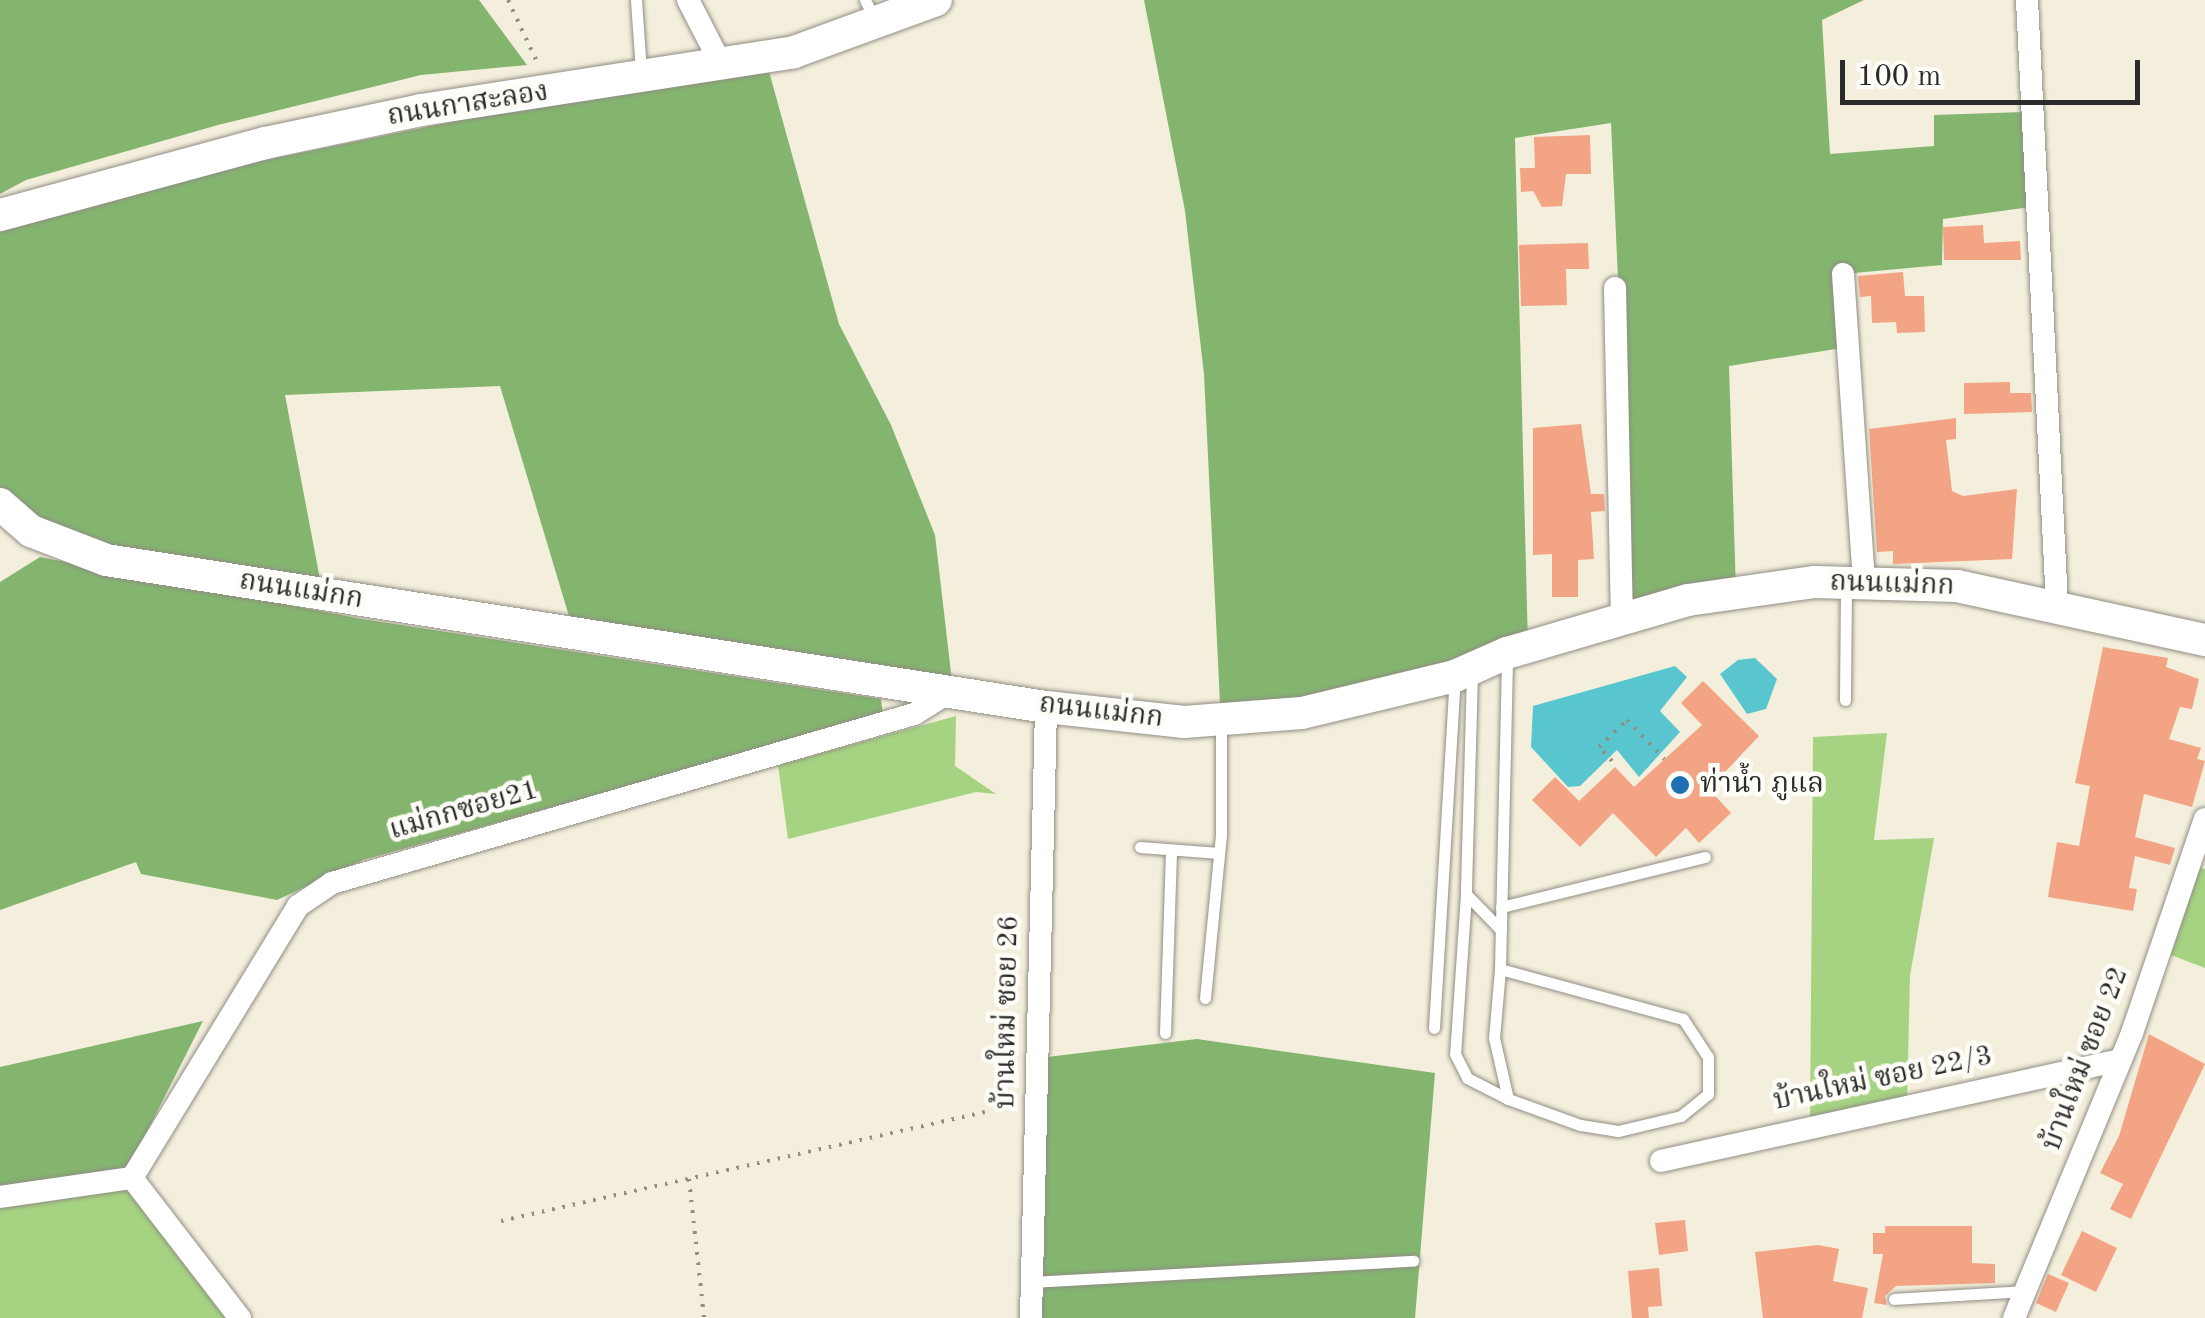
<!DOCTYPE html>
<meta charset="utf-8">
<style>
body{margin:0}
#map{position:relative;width:2205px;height:1318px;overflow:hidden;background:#f4efdc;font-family:"Old Standard TT","Noto Serif Thai",serif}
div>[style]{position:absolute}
.green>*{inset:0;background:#a5d381}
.forest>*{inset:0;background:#84b56f}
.water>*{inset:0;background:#59c6cf}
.building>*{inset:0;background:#f3a484}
.path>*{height:4px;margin-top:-2px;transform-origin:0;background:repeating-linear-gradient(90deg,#908d84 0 2.5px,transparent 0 10.5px)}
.roads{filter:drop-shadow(0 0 2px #908d84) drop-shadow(0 0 2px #908d84)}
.lane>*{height:11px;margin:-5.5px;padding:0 5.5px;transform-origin:5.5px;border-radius:5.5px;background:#fff}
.street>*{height:22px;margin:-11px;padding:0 11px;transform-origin:11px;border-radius:11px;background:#fff}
.secondary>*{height:32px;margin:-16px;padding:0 16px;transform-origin:16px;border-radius:16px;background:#fff}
.dots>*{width:28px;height:28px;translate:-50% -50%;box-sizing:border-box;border:5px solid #fdfcf7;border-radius:50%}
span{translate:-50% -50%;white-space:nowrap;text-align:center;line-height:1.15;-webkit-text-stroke:9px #fdfcf7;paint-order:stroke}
.street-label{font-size:28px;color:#2b2b2b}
.poi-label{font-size:28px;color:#2b2b2b}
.left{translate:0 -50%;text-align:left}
.scale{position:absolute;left:1840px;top:60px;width:300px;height:45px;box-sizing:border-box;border:5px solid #2b2b2b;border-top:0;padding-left:12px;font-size:30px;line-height:35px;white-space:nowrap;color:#2b2b2b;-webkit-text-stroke:8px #fdfcf7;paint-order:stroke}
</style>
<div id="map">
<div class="green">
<i style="clip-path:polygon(956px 716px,955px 766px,996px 794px,976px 792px,788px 839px,778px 765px)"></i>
<i style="clip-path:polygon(1887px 733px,1874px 840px,1934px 838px,1910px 976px,1907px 1103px,1810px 1125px,1813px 737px)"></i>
<i style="clip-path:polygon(2200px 868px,2205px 869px,2205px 968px,2171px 955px)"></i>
<i style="clip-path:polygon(132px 1178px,240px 1318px,0 1318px,0 1197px)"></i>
</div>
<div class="forest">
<i style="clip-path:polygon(0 0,479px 0,527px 65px,421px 75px,218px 125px,26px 180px,0 194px)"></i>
<i style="clip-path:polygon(1144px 0,1864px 0,1822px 20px,1830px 154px,1934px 146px,1934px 115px,2023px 112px,2037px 206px,1943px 219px,1942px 265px,1843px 274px,1848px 347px,1729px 366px,1736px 593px,1633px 616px,1611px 123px,1515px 138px,1528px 647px,1221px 724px,1204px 374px,1185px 211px)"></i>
<i style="clip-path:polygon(765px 57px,839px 324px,891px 425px,935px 535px,953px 690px,574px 633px,500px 386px,285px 395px,323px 595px,93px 557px,0 500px,0 215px)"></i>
<i style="clip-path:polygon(40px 557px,362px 619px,881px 699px,883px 715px,363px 860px,277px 900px,141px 874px,136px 862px,0 910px,0 582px)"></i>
<i style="clip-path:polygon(203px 1021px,129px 1167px,0 1186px,0 1067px)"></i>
<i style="clip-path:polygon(1197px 1039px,1435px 1073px,1415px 1318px,1040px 1318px,1047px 1057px)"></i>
</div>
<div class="water">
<i style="clip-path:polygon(1755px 658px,1777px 679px,1766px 709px,1747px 714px,1720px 674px,1738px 660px)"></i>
<i style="clip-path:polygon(1675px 666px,1687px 677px,1660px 711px,1680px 732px,1639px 777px,1617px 750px,1580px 786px,1568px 787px,1531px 747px,1533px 706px)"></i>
</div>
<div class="building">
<i style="clip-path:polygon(1590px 135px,1591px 174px,1566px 174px,1562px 206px,1542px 207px,1533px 191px,1521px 192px,1520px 168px,1535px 168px,1534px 137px)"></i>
<i style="clip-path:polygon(1983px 225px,1984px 243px,2020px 241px,2021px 260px,1944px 260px,1943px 227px)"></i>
<i style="clip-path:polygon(1588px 243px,1589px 269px,1566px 269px,1567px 305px,1521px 306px,1519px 245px)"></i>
<i style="clip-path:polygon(1903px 272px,1905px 296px,1924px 296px,1925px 332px,1897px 333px,1896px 322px,1872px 323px,1871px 296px,1860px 297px,1858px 276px)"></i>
<i style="clip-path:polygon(2010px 382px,2010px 393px,2031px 393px,2032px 412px,1964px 414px,1964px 383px)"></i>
<i style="clip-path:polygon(1956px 418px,1956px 439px,1946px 440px,1952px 491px,1963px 496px,2017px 489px,2012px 559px,1893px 564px,1893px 551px,1877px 552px,1869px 429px)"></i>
<i style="clip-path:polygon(1581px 424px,1591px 494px,1604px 494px,1605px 511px,1591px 512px,1594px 559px,1578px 560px,1578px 597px,1552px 597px,1552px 554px,1533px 555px,1533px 428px)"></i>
<i style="clip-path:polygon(2103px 647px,2168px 658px,2166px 667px,2199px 679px,2192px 709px,2180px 707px,2169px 739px,2201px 748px,2197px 759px,2205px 761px,2192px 807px,2144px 794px,2135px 837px,2175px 848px,2170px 865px,2135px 856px,2129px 888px,2137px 889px,2133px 911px,2048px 897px,2057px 842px,2079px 846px,2090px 786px,2075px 783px)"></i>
<i style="clip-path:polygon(1703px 681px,1759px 736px,1709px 789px,1731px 813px,1699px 843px,1686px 828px,1656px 857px,1613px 813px,1580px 847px,1532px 800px,1555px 777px,1579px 801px,1615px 767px,1634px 787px,1702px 725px,1681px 703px)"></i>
<i style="clip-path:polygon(2149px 1034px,2205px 1064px,2131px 1219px,2110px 1209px,2123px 1184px,2100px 1173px,2119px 1136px)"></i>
<i style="clip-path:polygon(1685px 1220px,1688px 1251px,1659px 1255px,1655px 1223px)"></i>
<i style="clip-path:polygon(1885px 1226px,1972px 1226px,1972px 1263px,1995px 1264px,1995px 1283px,1896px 1286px,1885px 1296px,1887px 1305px,1874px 1303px,1883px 1254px,1873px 1254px,1873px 1233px,1885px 1233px)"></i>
<i style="clip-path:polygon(2082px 1231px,2117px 1248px,2096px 1292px,2061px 1275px)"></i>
<i style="clip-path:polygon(1818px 1245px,1839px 1249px,1833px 1281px,1868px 1288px,1862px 1318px,1763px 1318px,1755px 1252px)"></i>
<i style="clip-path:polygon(1659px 1268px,1662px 1306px,1648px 1307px,1649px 1318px,1632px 1318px,1628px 1271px)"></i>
<i style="clip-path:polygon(2048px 1274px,2069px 1283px,2056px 1312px,2036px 1303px)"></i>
</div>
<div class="path">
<i style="left:508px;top:0;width:71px;rotate:64.9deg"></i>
<i style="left:1612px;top:761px;width:19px;rotate:-133deg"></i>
<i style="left:1599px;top:747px;width:39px;rotate:-44deg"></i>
<i style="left:1627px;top:720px;width:54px;rotate:46.5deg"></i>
<i style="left:689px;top:1179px;width:140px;rotate:83.8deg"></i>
<i style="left:501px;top:1221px;width:496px;rotate:-12.7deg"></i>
</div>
<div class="roads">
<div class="lane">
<i style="left:636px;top:0;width:72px;rotate:86deg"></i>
<i style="left:865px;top:0;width:22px;rotate:63deg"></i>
<i style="left:1472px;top:673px;width:221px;rotate:91.6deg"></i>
<i style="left:1466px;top:894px;width:50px;rotate:45.8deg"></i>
<i style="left:1845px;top:700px;width:113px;rotate:-89.5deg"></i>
<i style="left:1140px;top:847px;width:79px;rotate:4.3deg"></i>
<i style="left:1466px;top:894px;width:160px;rotate:93.9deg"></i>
<i style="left:1455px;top:1054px;width:27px;rotate:63deg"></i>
<i style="left:1467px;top:1078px;width:46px;rotate:27.1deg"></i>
<i style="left:1501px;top:907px;width:210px;rotate:-13.8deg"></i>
<i style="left:1500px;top:969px;width:190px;rotate:15.3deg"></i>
<i style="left:1683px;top:1019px;width:45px;rotate:56.7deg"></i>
<i style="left:1708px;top:1057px;width:37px;rotate:90deg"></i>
<i style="left:1708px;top:1094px;width:35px;rotate:141deg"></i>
<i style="left:1681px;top:1116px;width:65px;rotate:166.6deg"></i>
<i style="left:1618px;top:1131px;width:38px;rotate:-171deg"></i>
<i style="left:1580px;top:1125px;width:77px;rotate:-160.1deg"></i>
<i style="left:1508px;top:1099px;width:63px;rotate:-102.9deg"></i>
<i style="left:1494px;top:1038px;width:69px;rotate:-85deg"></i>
<i style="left:1500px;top:969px;width:312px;rotate:-88.7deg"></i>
<i style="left:1205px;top:998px;width:163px;rotate:-84.4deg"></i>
<i style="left:1221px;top:836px;width:112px;rotate:-90deg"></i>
<i style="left:1434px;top:1028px;width:351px;rotate:-86.6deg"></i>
<i style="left:1165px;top:1033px;width:183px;rotate:-88.1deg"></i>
<i style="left:1032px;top:1282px;width:382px;rotate:-3.2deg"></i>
<i style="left:1894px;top:1299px;width:130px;rotate:-3.5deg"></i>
</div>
<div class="street">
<i style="left:688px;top:0;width:72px;rotate:62.7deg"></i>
<i style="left:2027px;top:0;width:606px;rotate:87.16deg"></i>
<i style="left:1843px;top:274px;width:311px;rotate:86.1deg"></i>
<i style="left:1615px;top:288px;width:332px;rotate:88.8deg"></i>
<i style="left:1661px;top:1161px;width:470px;rotate:-12.4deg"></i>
<i style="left:132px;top:1178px;width:319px;rotate:-58.6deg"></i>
<i style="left:298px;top:906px;width:41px;rotate:-34.1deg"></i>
<i style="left:332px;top:883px;width:606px;rotate:-16.19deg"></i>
<i style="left:914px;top:714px;width:46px;rotate:-31.6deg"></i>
<i style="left:132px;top:1178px;width:177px;rotate:52.4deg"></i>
<i style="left:0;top:1197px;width:133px;rotate:-8.2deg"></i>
<i style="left:1031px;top:1318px;width:611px;rotate:-88.59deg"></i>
<i style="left:2014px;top:1318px;width:308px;rotate:-67.5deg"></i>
<i style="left:2132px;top:1033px;width:226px;rotate:-71.2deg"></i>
</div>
<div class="secondary">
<i style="left:0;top:215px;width:275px;rotate:-15.2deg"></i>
<i style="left:265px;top:143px;width:159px;rotate:-11.9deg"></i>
<i style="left:421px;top:110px;width:377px;rotate:-8.8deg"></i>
<i style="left:794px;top:52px;width:151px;rotate:-20.1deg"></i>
<i style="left:0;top:504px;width:41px;rotate:41.1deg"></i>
<i style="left:31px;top:531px;width:80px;rotate:21.1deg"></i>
<i style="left:106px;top:560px;width:951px;rotate:8.89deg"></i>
<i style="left:1046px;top:707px;width:139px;rotate:6.2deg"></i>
<i style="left:1184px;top:722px;width:118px;rotate:-4.4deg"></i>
<i style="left:1302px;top:713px;width:157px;rotate:-13.6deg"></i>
<i style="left:1455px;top:676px;width:57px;rotate:-23.9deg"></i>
<i style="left:1507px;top:653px;width:189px;rotate:-16.3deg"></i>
<i style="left:1688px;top:600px;width:128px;rotate:-8.1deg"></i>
<i style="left:1815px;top:582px;width:142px;rotate:1.6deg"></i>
<i style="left:1957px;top:586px;width:254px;rotate:12.3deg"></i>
</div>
</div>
<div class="dots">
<i style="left:1680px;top:785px;background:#1f6fb2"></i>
</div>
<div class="street-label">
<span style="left:468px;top:105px;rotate:-9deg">ถนนกาสะลอง</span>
<span style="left:1892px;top:585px;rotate:2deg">ถนนแม่กก</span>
<span style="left:301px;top:591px;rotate:9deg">ถนนแม่กก</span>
<span style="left:1101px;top:712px;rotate:7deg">ถนนแม่กก</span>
<span style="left:464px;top:811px;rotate:-16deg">แม่กกซอย21</span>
<span style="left:1008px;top:1012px;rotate:-89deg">บ้านใหม่ ซอย 26</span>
<span style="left:2086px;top:1059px;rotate:-69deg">บ้านใหม่ ซอย 22</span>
<span style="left:1883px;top:1079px;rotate:-12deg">บ้านใหม่ ซอย 22/3</span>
</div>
<div class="poi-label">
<span class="left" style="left:1700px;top:785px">ท่าน้ำ ภูแล</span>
</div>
<div class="scale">100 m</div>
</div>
